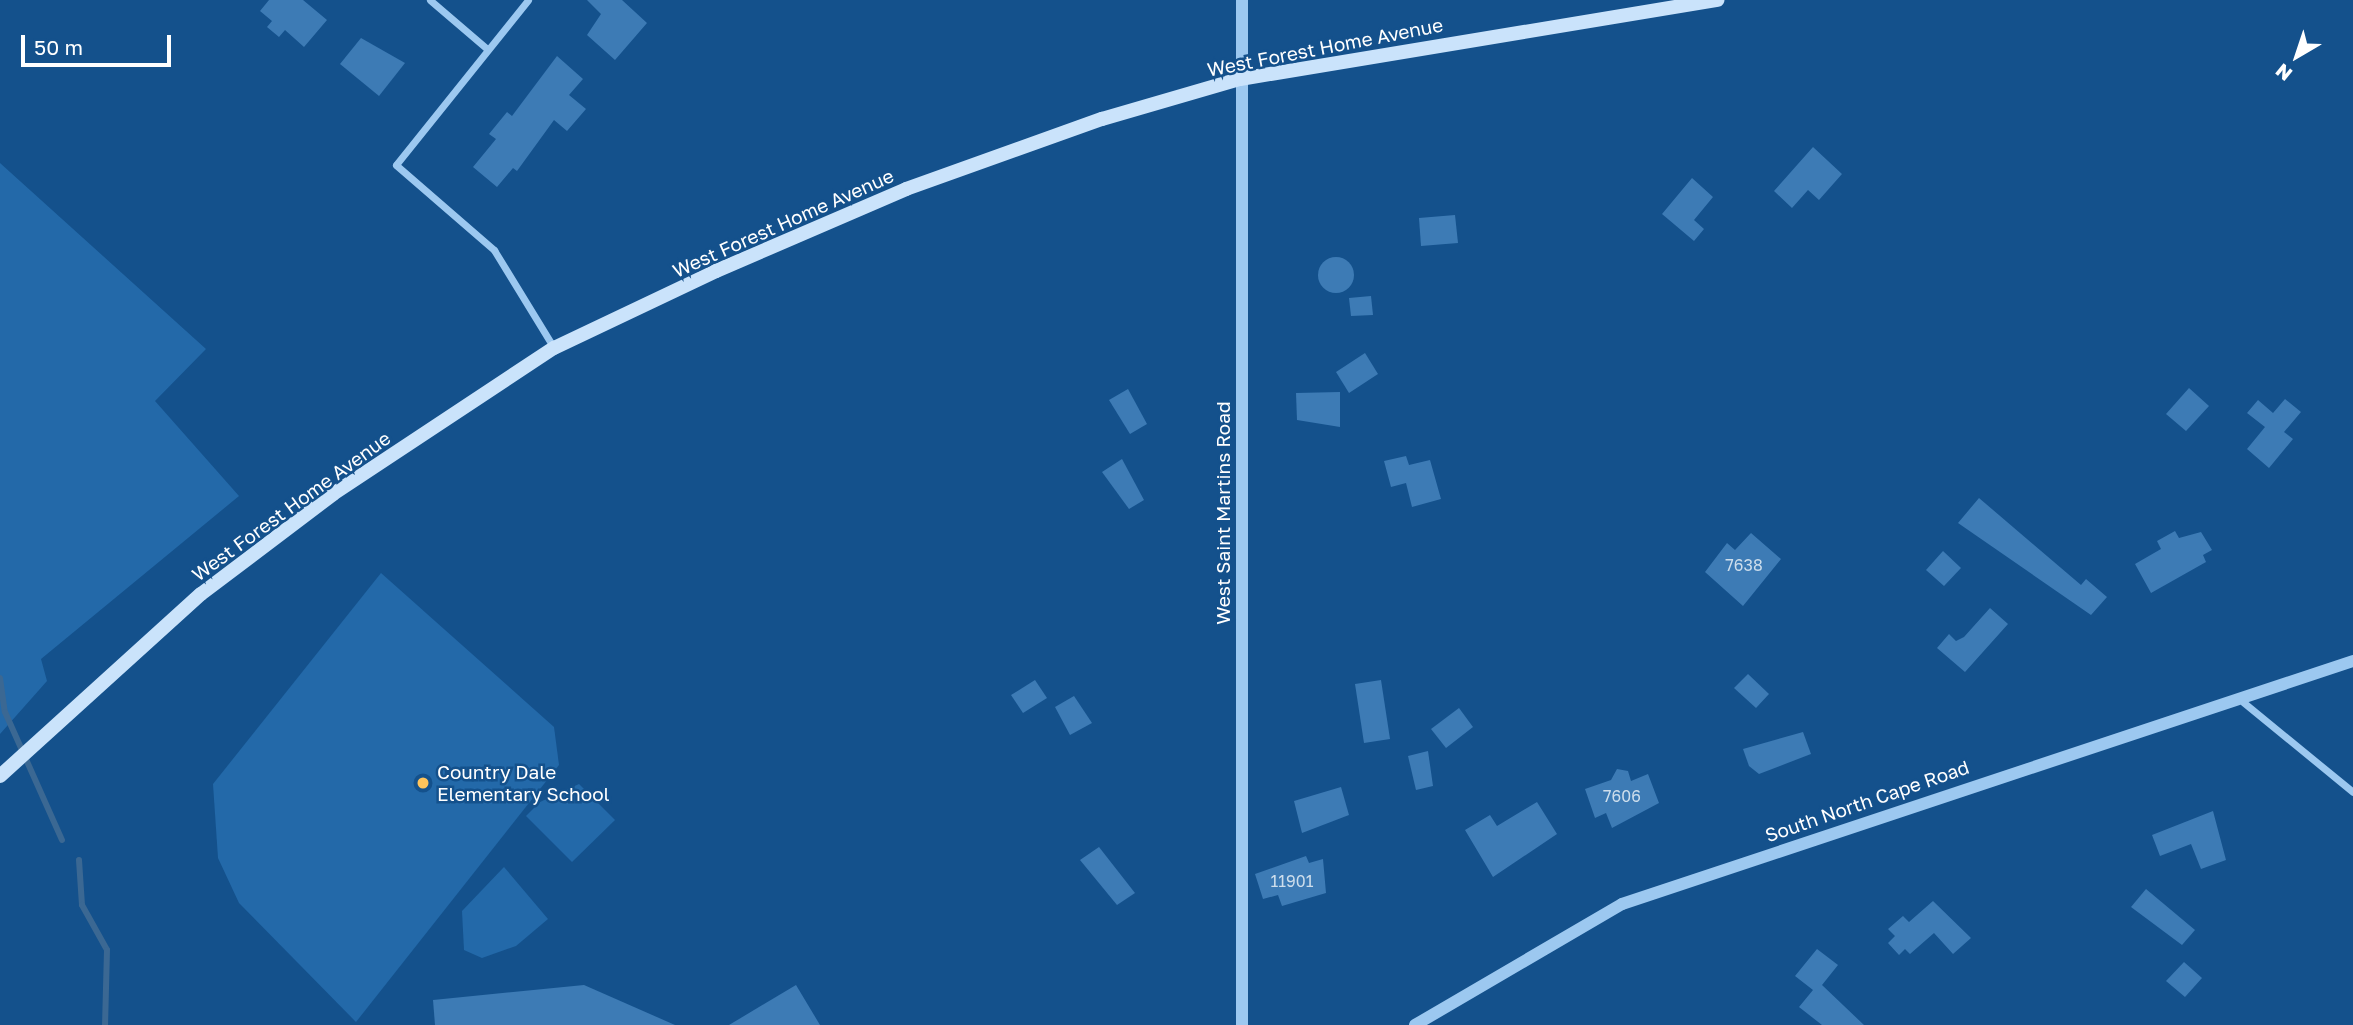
<!DOCTYPE html>
<style>
body{margin:0}
#map{position:relative;width:2353px;height:1025px;overflow:hidden;background:#14518c;font-family:"Golos Text",sans-serif}
div>[style]{position:absolute}
.green>*{inset:0;background:#2369a9}
.stream>*{height:6px;margin:-3px;padding:0 3px;transform-origin:3px;border-radius:3px;background:#3b6893}
.building>*{inset:0;background:#3d7bb5}
.round{border-radius:50%}
.minor>*{height:7px;margin:-3.5px;padding:0 3.5px;transform-origin:3.5px;border-radius:3.5px;background:#9cc8f0}
.tertiary>*{height:12px;margin:-6px;padding:0 6px;transform-origin:6px;border-radius:6px;background:#9cc8f0}
.secondary>*{height:14px;margin:-7px;padding:0 7px;transform-origin:7px;border-radius:7px;background:#cae3fb}
.dots>*{width:19px;height:19px;translate:-50% -50%;box-sizing:border-box;border:4px solid #14518c;border-radius:50%}
span{translate:-50% -50%;white-space:nowrap;text-align:center;line-height:1.15;-webkit-text-stroke:5px #14518c;paint-order:stroke}
.number-label{font-size:16px;color:#cedeec}
.number-label span{-webkit-text-stroke-width:0}
.street-label{font-size:19px;color:#fff}
.poi-label{font-size:19px;color:#fff}
.left{translate:0 -50%;text-align:left}
.north{position:absolute;left:2262px;top:21px;width:70px;height:70px;-webkit-text-stroke:5px #14518c;paint-order:stroke;rotate:219deg;font-size:19px;font-weight:700;line-height:28px;text-align:center;color:#fff}
.north::after{content:'';display:block;margin:auto;width:24px;height:32px;background:#fff;clip-path:polygon(50% 0,100% 100%,50% 72%,0 100%)}
.scale{position:absolute;left:21px;top:35px;width:150px;height:32px;box-sizing:border-box;border:4px solid #fff;border-top:0;padding-left:9px;font-size:21px;line-height:24px;white-space:nowrap;color:#fff;-webkit-text-stroke:5px #14518c;paint-order:stroke}
</style>
<div id="map">
<div class="green">
<i style="clip-path:polygon(0 163px,206px 349px,155px 401px,239px 496px,41px 659px,47px 681px,0 734px)"></i>
<i style="clip-path:polygon(381px 573px,554px 727px,559px 765px,356px 1022px,239px 903px,218px 858px,213px 784px)"></i>
<i style="clip-path:polygon(579px 784px,615px 820px,572px 862px,526px 816px,540px 802px)"></i>
<i style="clip-path:polygon(504px 867px,548px 919px,516px 946px,482px 958px,464px 950px,462px 911px)"></i>
</div>
<div class="stream">
<i style="left:0;top:678px;width:34px;rotate:82deg"></i>
<i style="left:5px;top:712px;width:140px;rotate:66deg"></i>
<i style="left:79px;top:860px;width:45px;rotate:86.2deg"></i>
<i style="left:82px;top:905px;width:51px;rotate:60.9deg"></i>
<i style="left:107px;top:950px;width:75px;rotate:91.5deg"></i>
</div>
<div class="building">
<i style="clip-path:polygon(269px 0,303px 0,327px 20px,304px 47px,285px 30px,279px 37px,267px 27px,272px 21px,260px 11px)"></i>
<i style="clip-path:polygon(587px 0,622px 0,647px 23px,615px 60px,587px 35px,601px 14px)"></i>
<i style="clip-path:polygon(361px 38px,405px 63px,379px 96px,340px 64px)"></i>
<i style="clip-path:polygon(557px 56px,583px 79px,569px 95px,586px 109px,567px 131px,554px 120px,517px 171px,513px 168px,497px 187px,473px 167px,496px 139px,489px 134px,507px 112px,512px 116px)"></i>
<i style="clip-path:polygon(1813px 147px,1842px 174px,1819px 200px,1808px 190px,1792px 208px,1774px 191px)"></i>
<i style="clip-path:polygon(1692px 178px,1713px 197px,1694px 220px,1704px 229px,1694px 241px,1662px 214px)"></i>
<i style="clip-path:polygon(1455px 215px,1458px 243px,1421px 246px,1419px 218px)"></i>
<i class="round" style="left:1318px;top:257px;width:36px;height:36px"></i>
<i style="clip-path:polygon(1371px 296px,1373px 315px,1351px 316px,1349px 298px)"></i>
<i style="clip-path:polygon(1365px 353px,1378px 374px,1349px 393px,1336px 372px)"></i>
<i style="clip-path:polygon(2189px 388px,2209px 406px,2186px 431px,2166px 414px)"></i>
<i style="clip-path:polygon(1128px 389px,1147px 424px,1130px 434px,1109px 400px)"></i>
<i style="clip-path:polygon(1340px 392px,1340px 427px,1297px 420px,1296px 393px)"></i>
<i style="clip-path:polygon(2285px 399px,2301px 412px,2284px 432px,2293px 439px,2269px 468px,2247px 449px,2265px 427px,2247px 413px,2258px 400px,2273px 413px)"></i>
<i style="clip-path:polygon(1406px 456px,1409px 465px,1430px 460px,1441px 499px,1412px 507px,1406px 483px,1391px 487px,1384px 461px)"></i>
<i style="clip-path:polygon(1122px 459px,1144px 500px,1129px 509px,1102px 472px)"></i>
<i style="clip-path:polygon(1979px 498px,2081px 585px,2086px 579px,2107px 597px,2091px 615px,1958px 523px)"></i>
<i style="clip-path:polygon(2175px 531px,2179px 538px,2201px 532px,2212px 550px,2203px 555px,2206px 562px,2151px 593px,2135px 564px,2161px 549px,2157px 541px)"></i>
<i style="clip-path:polygon(1751px 533px,1781px 559px,1743px 606px,1705px 572px,1727px 543px,1735px 550px)"></i>
<i style="clip-path:polygon(1943px 551px,1961px 568px,1944px 586px,1926px 570px)"></i>
<i style="clip-path:polygon(1990px 608px,2008px 624px,1965px 672px,1937px 648px,1949px 634px,1956px 641px,1964px 637px)"></i>
<i style="clip-path:polygon(1748px 674px,1769px 694px,1756px 708px,1734px 688px)"></i>
<i style="clip-path:polygon(1035px 680px,1047px 698px,1023px 713px,1011px 695px)"></i>
<i style="clip-path:polygon(1381px 680px,1390px 739px,1364px 743px,1355px 684px)"></i>
<i style="clip-path:polygon(1074px 696px,1092px 723px,1070px 735px,1055px 707px)"></i>
<i style="clip-path:polygon(1459px 708px,1473px 727px,1446px 748px,1431px 729px)"></i>
<i style="clip-path:polygon(1803px 732px,1811px 754px,1759px 774px,1749px 766px,1743px 749px)"></i>
<i style="clip-path:polygon(1428px 751px,1433px 786px,1416px 790px,1408px 756px)"></i>
<i style="clip-path:polygon(1617px 769px,1628px 771px,1631px 781px,1648px 774px,1659px 803px,1612px 828px,1606px 813px,1595px 818px,1585px 789px,1611px 780px)"></i>
<i style="clip-path:polygon(1341px 787px,1349px 815px,1302px 833px,1294px 801px)"></i>
<i style="clip-path:polygon(1537px 802px,1557px 834px,1493px 877px,1465px 830px,1490px 815px,1497px 826px)"></i>
<i style="clip-path:polygon(2213px 811px,2226px 860px,2201px 869px,2191px 844px,2160px 856px,2152px 835px)"></i>
<i style="clip-path:polygon(1099px 847px,1135px 893px,1117px 905px,1080px 860px)"></i>
<i style="clip-path:polygon(1306px 856px,1309px 863px,1323px 859px,1326px 893px,1282px 906px,1278px 895px,1263px 899px,1255px 874px)"></i>
<i style="clip-path:polygon(2146px 889px,2195px 930px,2182px 945px,2131px 907px)"></i>
<i style="clip-path:polygon(1933px 901px,1971px 938px,1953px 954px,1934px 933px,1910px 954px,1905px 949px,1899px 955px,1888px 943px,1895px 936px,1888px 929px,1903px 916px,1909px 922px)"></i>
<i style="clip-path:polygon(1817px 949px,1838px 965px,1822px 985px,1864px 1025px,1822px 1025px,1799px 1007px,1813px 990px,1795px 976px)"></i>
<i style="clip-path:polygon(2184px 962px,2202px 978px,2185px 997px,2166px 981px)"></i>
<i style="clip-path:polygon(584px 985px,675px 1025px,435px 1025px,433px 1000px)"></i>
<i style="clip-path:polygon(796px 985px,820px 1025px,729px 1025px)"></i>
</div>
<div class="minor">
<i style="left:430px;top:0;width:74px;rotate:40.6deg"></i>
<i style="left:528px;top:0;width:211px;rotate:128.7deg"></i>
<i style="left:396px;top:165px;width:130px;rotate:40.9deg"></i>
<i style="left:494px;top:250px;width:115px;rotate:58.5deg"></i>
<i style="left:2243px;top:702px;width:142px;rotate:39.3deg"></i>
</div>
<div class="tertiary">
<i style="left:1242px;top:0;width:1025px;rotate:90deg"></i>
<i style="left:1415px;top:1025px;width:240px;rotate:-30.3deg"></i>
<i style="left:1622px;top:904px;width:770px;rotate:-18.39deg"></i>
</div>
<div class="secondary">
<i style="left:0;top:776px;width:271px;rotate:-42.2deg"></i>
<i style="left:201px;top:594px;width:166px;rotate:-37.1deg"></i>
<i style="left:333px;top:494px;width:265px;rotate:-33.5deg"></i>
<i style="left:554px;top:348px;width:179px;rotate:-25.4deg"></i>
<i style="left:716px;top:271px;width:207px;rotate:-23.3deg"></i>
<i style="left:906px;top:189px;width:208px;rotate:-19.7deg"></i>
<i style="left:1102px;top:119px;width:144px;rotate:-16.2deg"></i>
<i style="left:1240px;top:79px;width:484px;rotate:-9.4deg"></i>
</div>
<div class="dots">
<i style="left:423px;top:783px;background:#ffc45b"></i>
</div>
<div class="number-label">
<span style="left:1744px;top:565px">7638</span>
<span style="left:1622px;top:796px">7606</span>
<span style="left:1292px;top:881px">11901</span>
</div>
<div class="street-label">
<span style="left:1325px;top:47px;rotate:-11deg">West Forest Home Avenue</span>
<span style="left:783px;top:223px;rotate:-24deg">West Forest Home Avenue</span>
<span style="left:291px;top:506px;rotate:-36deg">West Forest Home Avenue</span>
<span style="left:1223px;top:513px;rotate:-90deg">West Saint Martins Road</span>
<span style="left:1867px;top:801px;rotate:-19deg">South North Cape Road</span>
</div>
<div class="poi-label">
<span class="left" style="left:437px;top:783px">Country Dale<br>Elementary School</span>
</div>
<div class="north">N</div>
<div class="scale">50 m</div>
</div>
